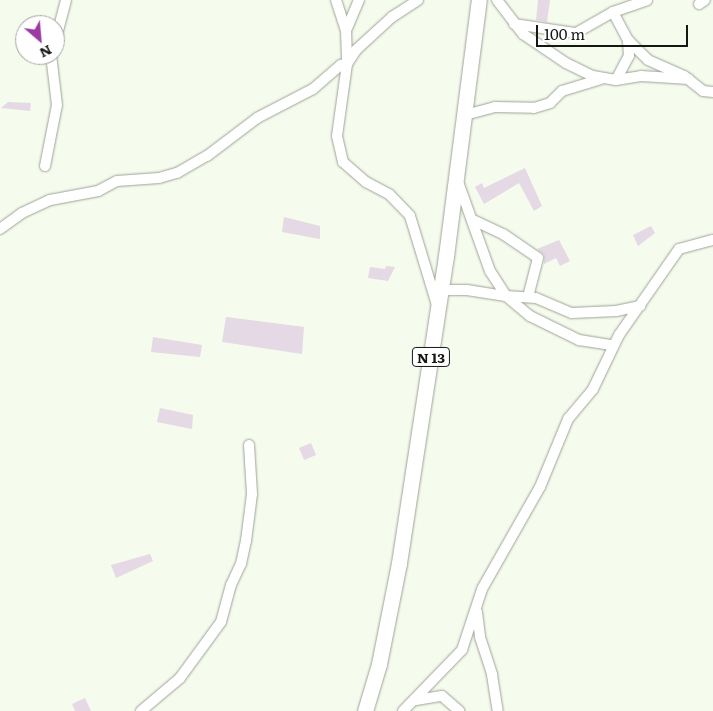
<!DOCTYPE html>
<style>
body{margin:0}
#map{position:relative;width:713px;height:711px;overflow:hidden;background:#f5fbed;font-family:Literata,serif}
div>[style]{position:absolute}
.building>*{inset:0;background:#e4d9e5}
.roads{filter:drop-shadow(0 0 1px #9da396) drop-shadow(0 0 1px #9da396)}
.minor>*{height:10px;margin:-5px;padding:0 5px;transform-origin:5px;border-radius:5px;background:#fff}
.primary>*{height:15px;margin:-7.5px;padding:0 7.5px;transform-origin:7.5px;border-radius:7.5px;background:#fff}
span{translate:-50% -50%;white-space:nowrap;text-align:center;line-height:1.15;-webkit-text-stroke:5px #fff;paint-order:stroke}
.shield-label span{padding:1px 4px;background:#fff;border:1px solid;border-radius:4px;-webkit-text-stroke-width:0}
.shield-label{font-size:14px;color:#151712;font-weight:700}
.north{position:absolute;left:15px;top:15px;width:50px;height:50px;box-sizing:border-box;background:#fff;border:1px solid #a1a2a0;border-radius:50%;rotate:153deg;font-size:14px;font-weight:700;line-height:20px;text-align:center;color:#151712}
.north::after{content:'';display:block;margin:auto;width:18px;height:22px;background:#9a3aa2;clip-path:polygon(50% 0,100% 100%,50% 72%,0 100%)}
.scale{position:absolute;left:536px;top:25px;width:152px;height:22px;box-sizing:border-box;border:2px solid #151712;border-top:0;padding-left:6px;font-size:15px;line-height:18px;white-space:nowrap;color:#151712;-webkit-text-stroke:4px #fff;paint-order:stroke}
</style>
<div id="map">
<div class="building">
<i style="clip-path:polygon(538px 0,550px 0,547px 22px,536px 20px)"></i>
<i style="clip-path:polygon(8px 102px,31px 103px,30px 111px,1px 108px)"></i>
<i style="clip-path:polygon(525px 168px,542px 206px,534px 211px,519px 183px,484px 204px,475px 187px,482px 183px,484px 188px)"></i>
<i style="clip-path:polygon(284px 217px,320px 226px,320px 239px,282px 232px)"></i>
<i style="clip-path:polygon(651px 226px,655px 233px,638px 246px,633px 235px)"></i>
<i style="clip-path:polygon(559px 240px,570px 261px,560px 266px,556px 258px,544px 264px,544px 255px,537px 249px)"></i>
<i style="clip-path:polygon(386px 266px,395px 267px,388px 281px,368px 278px,370px 267px,385px 269px)"></i>
<i style="clip-path:polygon(226px 317px,304px 327px,302px 354px,222px 342px)"></i>
<i style="clip-path:polygon(153px 337px,202px 345px,200px 357px,151px 352px)"></i>
<i style="clip-path:polygon(160px 408px,193px 415px,192px 429px,157px 422px)"></i>
<i style="clip-path:polygon(311px 443px,316px 455px,304px 460px,299px 448px)"></i>
<i style="clip-path:polygon(150px 554px,153px 561px,116px 578px,111px 565px)"></i>
<i style="clip-path:polygon(85px 698px,91px 711px,75px 711px,72px 704px)"></i>
</div>
<div class="roads">
<div class="minor">
<i style="left:336px;top:0;width:32px;rotate:72deg"></i>
<i style="left:359px;top:0;width:33px;rotate:113deg"></i>
<i style="left:346px;top:30px;width:34px;rotate:88deg"></i>
<i style="left:347px;top:64px;width:73px;rotate:97.9deg"></i>
<i style="left:337px;top:136px;width:27px;rotate:77deg"></i>
<i style="left:343px;top:162px;width:30px;rotate:41deg"></i>
<i style="left:366px;top:182px;width:26px;rotate:28deg"></i>
<i style="left:389px;top:194px;width:30px;rotate:46deg"></i>
<i style="left:410px;top:216px;width:93px;rotate:73.1deg"></i>
<i style="left:497px;top:0;width:43px;rotate:52.6deg"></i>
<i style="left:523px;top:34px;width:52px;rotate:34deg"></i>
<i style="left:566px;top:63px;width:30px;rotate:26deg"></i>
<i style="left:593px;top:76px;width:23px;rotate:10deg"></i>
<i style="left:616px;top:80px;width:25px;rotate:-9deg"></i>
<i style="left:641px;top:76px;width:48px;rotate:3.6deg"></i>
<i style="left:699px;top:4px;width:7px;rotate:-34deg"></i>
<i style="left:613px;top:12px;width:32px;rotate:62deg"></i>
<i style="left:628px;top:40px;width:28px;rotate:45deg"></i>
<i style="left:648px;top:60px;width:39px;rotate:24deg"></i>
<i style="left:684px;top:76px;width:24px;rotate:38deg"></i>
<i style="left:703px;top:91px;width:10px;rotate:6deg"></i>
<i style="left:514px;top:24px;width:63px;rotate:8.3deg"></i>
<i style="left:576px;top:33px;width:43px;rotate:-29.6deg"></i>
<i style="left:613px;top:12px;width:36px;rotate:-19deg"></i>
<i style="left:55px;top:42px;width:43px;rotate:-75.3deg"></i>
<i style="left:616px;top:80px;width:27px;rotate:-62deg"></i>
<i style="left:629px;top:56px;width:16px;rotate:-94deg"></i>
<i style="left:465px;top:115px;width:31px;rotate:-15deg"></i>
<i style="left:495px;top:107px;width:39px;rotate:1deg"></i>
<i style="left:534px;top:108px;width:17px;rotate:-17deg"></i>
<i style="left:550px;top:103px;width:17px;rotate:-45deg"></i>
<i style="left:562px;top:91px;width:41px;rotate:-17.1deg"></i>
<i style="left:45px;top:166px;width:62px;rotate:-78.9deg"></i>
<i style="left:57px;top:105px;width:50px;rotate:-96.8deg"></i>
<i style="left:457px;top:179px;width:98px;rotate:70.3deg"></i>
<i style="left:490px;top:271px;width:30px;rotate:57deg"></i>
<i style="left:506px;top:296px;width:30px;rotate:4deg"></i>
<i style="left:536px;top:298px;width:39px;rotate:23deg"></i>
<i style="left:572px;top:313px;width:44px;rotate:-2.6deg"></i>
<i style="left:616px;top:311px;width:25px;rotate:-12deg"></i>
<i style="left:473px;top:220px;width:33px;rotate:25deg"></i>
<i style="left:503px;top:234px;width:42px;rotate:34.4deg"></i>
<i style="left:538px;top:258px;width:40px;rotate:104.4deg"></i>
<i style="left:0;top:229px;width:27px;rotate:-36deg"></i>
<i style="left:22px;top:213px;width:31px;rotate:-25deg"></i>
<i style="left:50px;top:200px;width:49px;rotate:-10.6deg"></i>
<i style="left:98px;top:191px;width:21px;rotate:-28deg"></i>
<i style="left:117px;top:181px;width:42px;rotate:-4.1deg"></i>
<i style="left:159px;top:178px;width:19px;rotate:-16deg"></i>
<i style="left:177px;top:173px;width:34px;rotate:-30deg"></i>
<i style="left:207px;top:156px;width:63px;rotate:-37.2deg"></i>
<i style="left:257px;top:118px;width:63px;rotate:-27.4deg"></i>
<i style="left:313px;top:89px;width:37px;rotate:-41deg"></i>
<i style="left:341px;top:65px;width:6px;rotate:-9deg"></i>
<i style="left:347px;top:64px;width:17px;rotate:-57deg"></i>
<i style="left:356px;top:50px;width:49px;rotate:-42.5deg"></i>
<i style="left:392px;top:17px;width:31px;rotate:-33deg"></i>
<i style="left:441px;top:290px;width:26px"></i>
<i style="left:467px;top:290px;width:39px;rotate:9deg"></i>
<i style="left:506px;top:296px;width:31px;rotate:40deg"></i>
<i style="left:530px;top:316px;width:55px;rotate:26.1deg"></i>
<i style="left:579px;top:340px;width:33px;rotate:9deg"></i>
<i style="left:477px;top:612px;width:25px;rotate:83deg"></i>
<i style="left:480px;top:637px;width:40px;rotate:72deg"></i>
<i style="left:492px;top:675px;width:36px;rotate:81deg"></i>
<i style="left:416px;top:700px;width:26px;rotate:-9deg"></i>
<i style="left:442px;top:696px;width:23px;rotate:41deg"></i>
<i style="left:141px;top:711px;width:51px;rotate:-40.2deg"></i>
<i style="left:180px;top:678px;width:69px;rotate:-53.8deg"></i>
<i style="left:221px;top:622px;width:38px;rotate:-75deg"></i>
<i style="left:231px;top:585px;width:23px;rotate:-65deg"></i>
<i style="left:241px;top:564px;width:24px;rotate:-78deg"></i>
<i style="left:246px;top:541px;width:47px;rotate:-82.7deg"></i>
<i style="left:252px;top:494px;width:49px;rotate:-93.5deg"></i>
<i style="left:403px;top:711px;width:85px;rotate:-46deg"></i>
<i style="left:462px;top:650px;width:64px;rotate:-71.8deg"></i>
<i style="left:482px;top:589px;width:117px;rotate:-60.4deg"></i>
<i style="left:540px;top:487px;width:74px;rotate:-67.6deg"></i>
<i style="left:568px;top:419px;width:39px;rotate:-50deg"></i>
<i style="left:593px;top:389px;width:60px;rotate:-64.3deg"></i>
<i style="left:619px;top:335px;width:105px;rotate:-55.1deg"></i>
<i style="left:679px;top:249px;width:35px;rotate:-15deg"></i>
</div>
<div class="primary">
<i style="left:365px;top:711px;width:49px;rotate:-73.4deg"></i>
<i style="left:379px;top:664px;width:103px;rotate:-78.8deg"></i>
<i style="left:399px;top:563px;width:311px;rotate:-81.3deg"></i>
<i style="left:446px;top:256px;width:258px;rotate:-82.7deg"></i>
</div>
</div>
<div class="shield-label">
<span style="left:431px;top:357px">N 13</span>
</div>
<div class="north">N</div>
<div class="scale">100 m</div>
</div>
